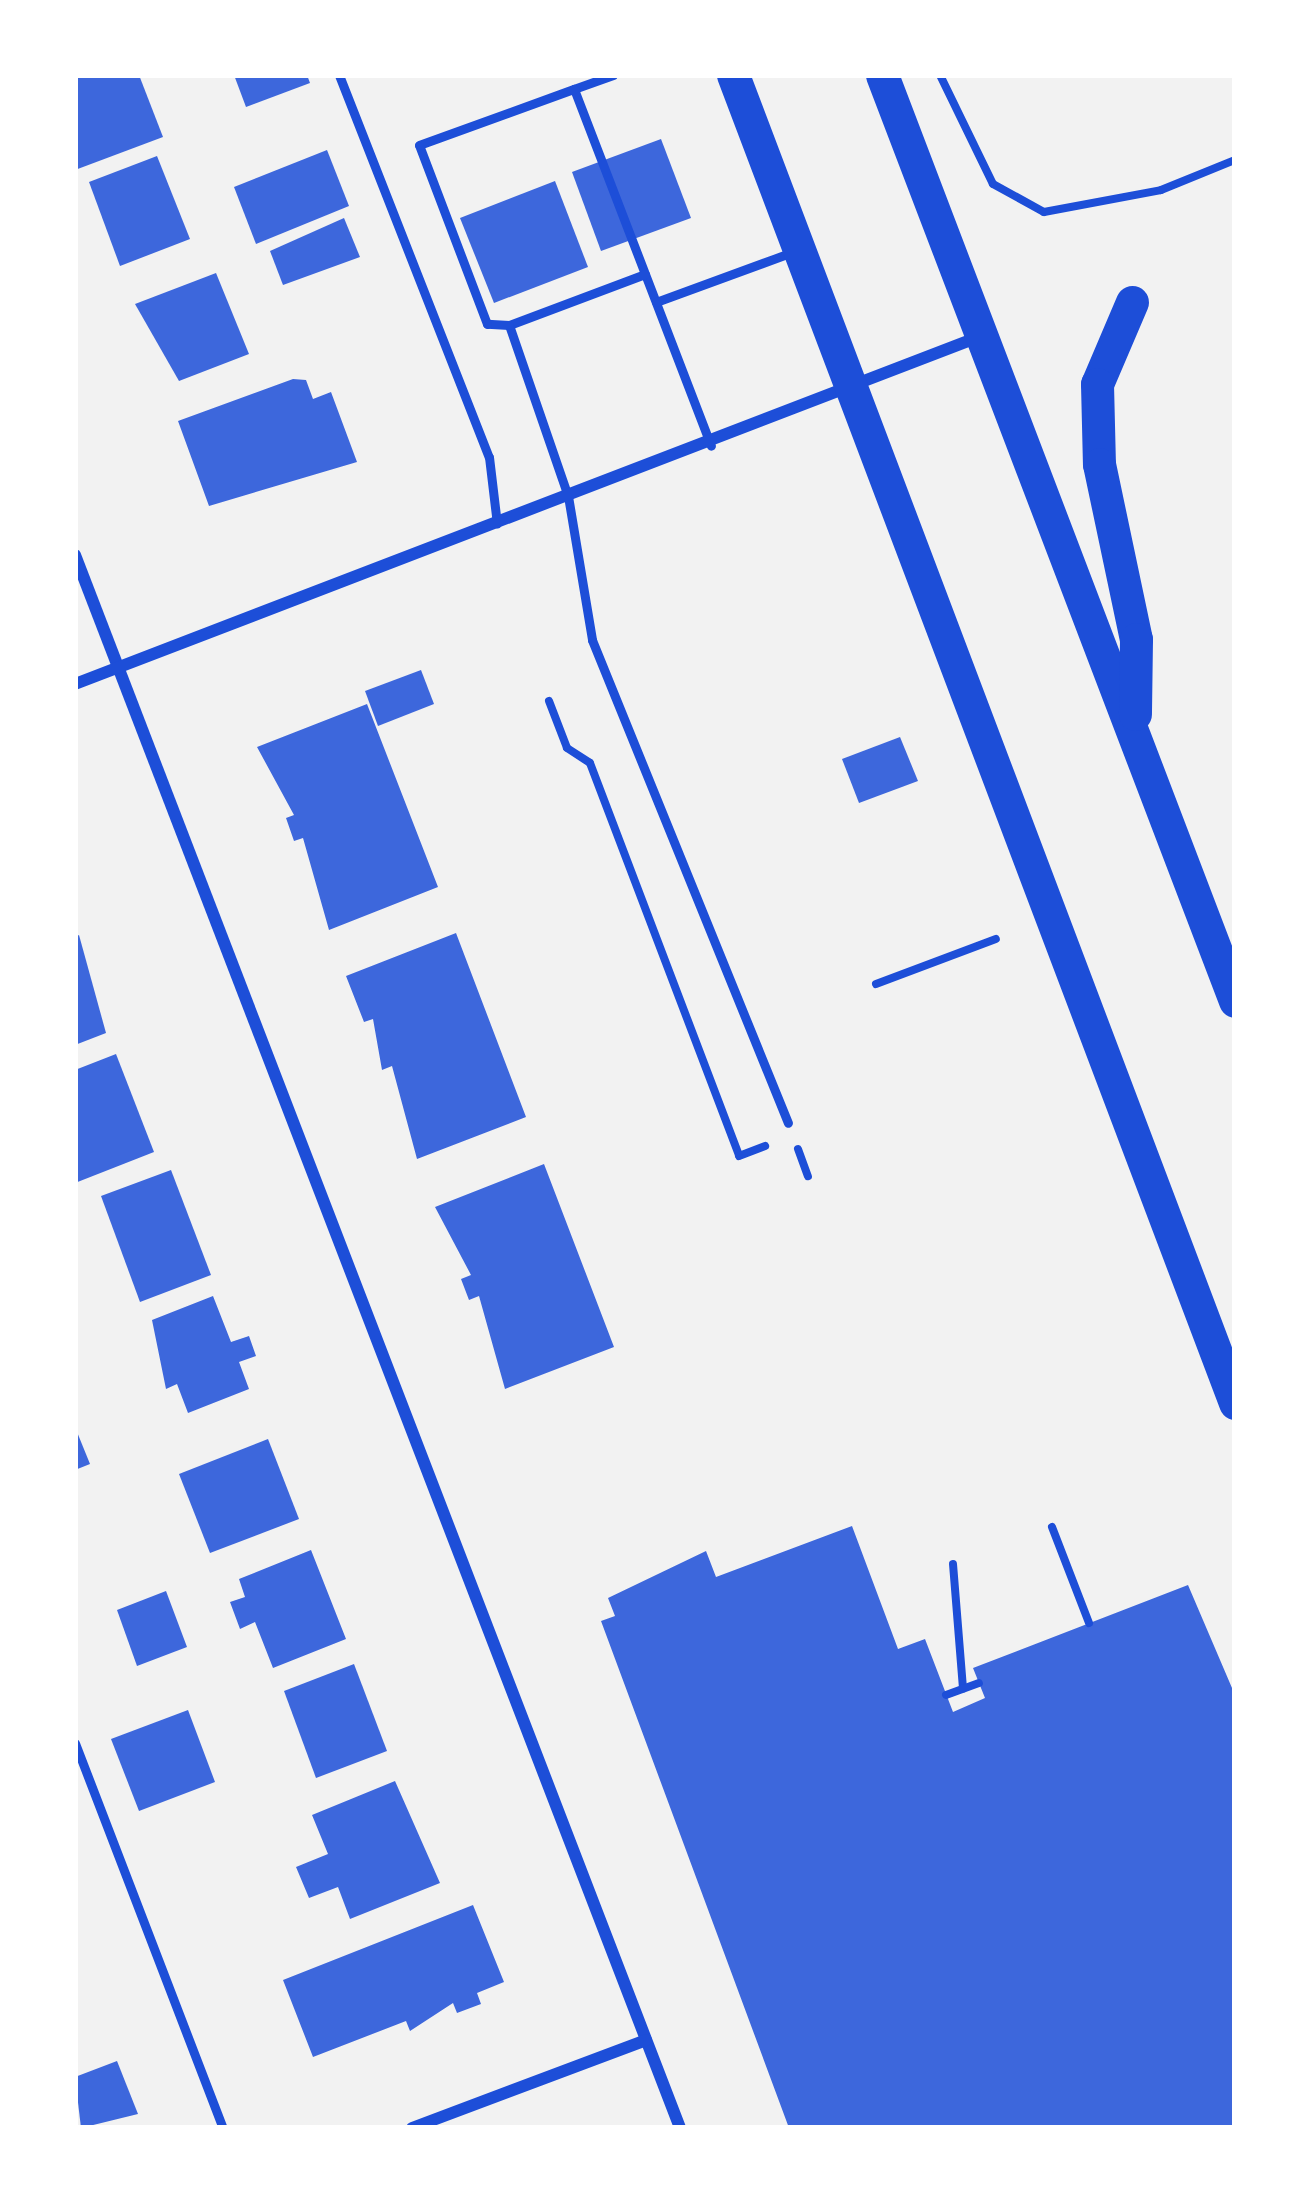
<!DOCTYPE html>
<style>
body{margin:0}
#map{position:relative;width:1310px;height:2203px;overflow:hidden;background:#f2f2f2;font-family:"Exo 2",sans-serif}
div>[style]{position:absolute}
.building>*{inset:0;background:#3d67dc}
.path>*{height:8px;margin:-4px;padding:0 4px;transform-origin:4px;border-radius:4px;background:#1d4ed8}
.service>*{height:9px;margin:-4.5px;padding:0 4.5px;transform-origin:4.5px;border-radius:4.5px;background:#1d4ed8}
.minor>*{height:12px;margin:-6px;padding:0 6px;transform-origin:6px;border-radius:6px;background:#1d4ed8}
.trunk>*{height:33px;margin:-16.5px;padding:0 16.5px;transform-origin:16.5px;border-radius:16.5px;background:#1d4ed8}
span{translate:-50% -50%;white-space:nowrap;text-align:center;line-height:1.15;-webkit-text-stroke:10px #fff;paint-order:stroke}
.frame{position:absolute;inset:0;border:78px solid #fff;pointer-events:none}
</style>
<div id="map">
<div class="building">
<i style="clip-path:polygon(75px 75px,139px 75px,163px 137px,75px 170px)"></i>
<i style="clip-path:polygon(234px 75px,307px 75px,310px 83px,246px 107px)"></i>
<i style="clip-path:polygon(661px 139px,691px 218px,601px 251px,572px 172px)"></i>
<i style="clip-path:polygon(327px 150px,349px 206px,256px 244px,234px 187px)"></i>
<i style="clip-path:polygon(157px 156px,190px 239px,120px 266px,89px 182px)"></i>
<i style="clip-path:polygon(555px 181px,588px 267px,494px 303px,460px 218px)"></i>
<i style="clip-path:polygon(344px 218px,360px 257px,283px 285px,270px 251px)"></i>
<i style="clip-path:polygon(216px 273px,249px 354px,179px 381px,135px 304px)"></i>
<i style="clip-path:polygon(293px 379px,306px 380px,313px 399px,331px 392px,357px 462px,209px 506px,178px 421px)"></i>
<i style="clip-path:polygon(421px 670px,434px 704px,378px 726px,365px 691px)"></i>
<i style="clip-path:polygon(367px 704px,438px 887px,329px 930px,303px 838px,294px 841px,286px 818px,294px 815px,257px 747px)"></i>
<i style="clip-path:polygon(900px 737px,918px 781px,859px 803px,842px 759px)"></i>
<i style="clip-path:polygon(456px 933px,526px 1117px,417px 1159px,392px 1066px,382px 1070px,373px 1019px,364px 1022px,346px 976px)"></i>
<i style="clip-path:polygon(79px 935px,106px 1033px,75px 1045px,75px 937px)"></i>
<i style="clip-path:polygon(116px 1054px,154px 1152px,75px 1183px,75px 1070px)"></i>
<i style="clip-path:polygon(544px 1164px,614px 1347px,505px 1389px,479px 1296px,469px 1300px,461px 1279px,471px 1275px,435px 1207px)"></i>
<i style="clip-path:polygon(171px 1170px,211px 1275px,140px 1302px,101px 1196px)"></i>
<i style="clip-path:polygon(213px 1296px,231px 1342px,249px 1336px,256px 1356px,239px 1362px,249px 1389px,188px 1413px,177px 1384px,166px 1389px,152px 1320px)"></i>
<i style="clip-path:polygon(75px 1427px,90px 1464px,75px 1470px)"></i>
<i style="clip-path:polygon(268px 1439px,299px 1519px,210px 1553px,179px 1474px)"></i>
<i style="clip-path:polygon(852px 1526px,898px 1649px,925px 1639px,953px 1712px,985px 1698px,973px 1668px,1188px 1585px,1235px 1695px,1235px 2128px,789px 2128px,601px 1621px,615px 1616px,608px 1598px,706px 1551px,716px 1577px)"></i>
<i style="clip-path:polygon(311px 1550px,346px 1639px,273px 1668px,255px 1622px,240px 1629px,230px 1602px,245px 1597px,239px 1579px)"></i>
<i style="clip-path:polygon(166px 1591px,187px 1647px,137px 1666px,117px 1610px)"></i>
<i style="clip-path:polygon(354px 1664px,387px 1751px,316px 1778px,284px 1691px)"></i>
<i style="clip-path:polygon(188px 1710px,215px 1782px,139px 1811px,111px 1739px)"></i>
<i style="clip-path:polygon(395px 1781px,440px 1883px,350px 1919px,338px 1887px,309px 1898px,296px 1867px,328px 1854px,312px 1815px)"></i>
<i style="clip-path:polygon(473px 1905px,504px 1982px,477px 1993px,481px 2004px,457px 2013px,453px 2003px,410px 2031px,406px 2021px,313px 2057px,283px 1980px)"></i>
<i style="clip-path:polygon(117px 2061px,138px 2114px,81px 2128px,75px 2077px)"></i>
</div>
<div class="path">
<i style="left:940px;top:75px;width:121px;rotate:64.1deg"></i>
<i style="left:993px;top:184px;width:58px;rotate:28.8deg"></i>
<i style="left:1044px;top:212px;width:119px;rotate:-10.6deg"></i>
<i style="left:1161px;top:190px;width:80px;rotate:-22.1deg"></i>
<i style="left:549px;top:701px;width:50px;rotate:69deg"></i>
<i style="left:567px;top:748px;width:27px;rotate:33deg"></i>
<i style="left:590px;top:763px;width:420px;rotate:69.2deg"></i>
<i style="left:739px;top:1156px;width:28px;rotate:-21deg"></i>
<i style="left:876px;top:984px;width:128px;rotate:-20.6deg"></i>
<i style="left:798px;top:1149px;width:29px;rotate:70deg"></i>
<i style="left:1052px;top:1527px;width:103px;rotate:68.9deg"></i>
<i style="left:953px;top:1564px;width:125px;rotate:85.4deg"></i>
<i style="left:946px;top:1695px;width:35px;rotate:-20deg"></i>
</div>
<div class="service">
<i style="left:339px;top:75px;width:410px;rotate:68.6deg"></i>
<i style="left:489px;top:457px;width:67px;rotate:83.2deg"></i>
<i style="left:613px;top:75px;width:41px;rotate:160.3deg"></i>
<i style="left:574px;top:89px;width:382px;rotate:69deg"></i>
<i style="left:645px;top:274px;width:145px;rotate:159.4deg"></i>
<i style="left:509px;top:325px;width:181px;rotate:71deg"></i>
<i style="left:568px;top:496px;width:146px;rotate:80.5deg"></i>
<i style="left:592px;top:640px;width:521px;rotate:67.91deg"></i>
<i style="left:656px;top:302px;width:146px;rotate:-20.1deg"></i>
<i style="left:509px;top:325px;width:22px;rotate:-177deg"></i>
<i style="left:487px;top:324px;width:191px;rotate:-110.8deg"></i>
<i style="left:419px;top:145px;width:165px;rotate:-19.9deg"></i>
<i style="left:75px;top:1743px;width:412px;rotate:69deg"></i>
</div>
<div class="minor">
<i style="left:75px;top:555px;width:1685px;rotate:68.96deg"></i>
<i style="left:75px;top:684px;width:971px;rotate:-21.01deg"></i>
<i style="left:412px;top:2128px;width:250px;rotate:-20.6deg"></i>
</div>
<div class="trunk">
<i style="left:733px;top:75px;width:1420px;rotate:69.29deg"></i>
<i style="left:882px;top:75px;width:991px;rotate:69.13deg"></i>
<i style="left:1132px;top:302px;width:89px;rotate:113.1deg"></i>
<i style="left:1097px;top:384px;width:80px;rotate:88.6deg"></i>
<i style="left:1099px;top:464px;width:179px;rotate:78.1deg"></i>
<i style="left:1136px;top:639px;width:75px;rotate:90.8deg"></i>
</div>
<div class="frame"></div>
</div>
